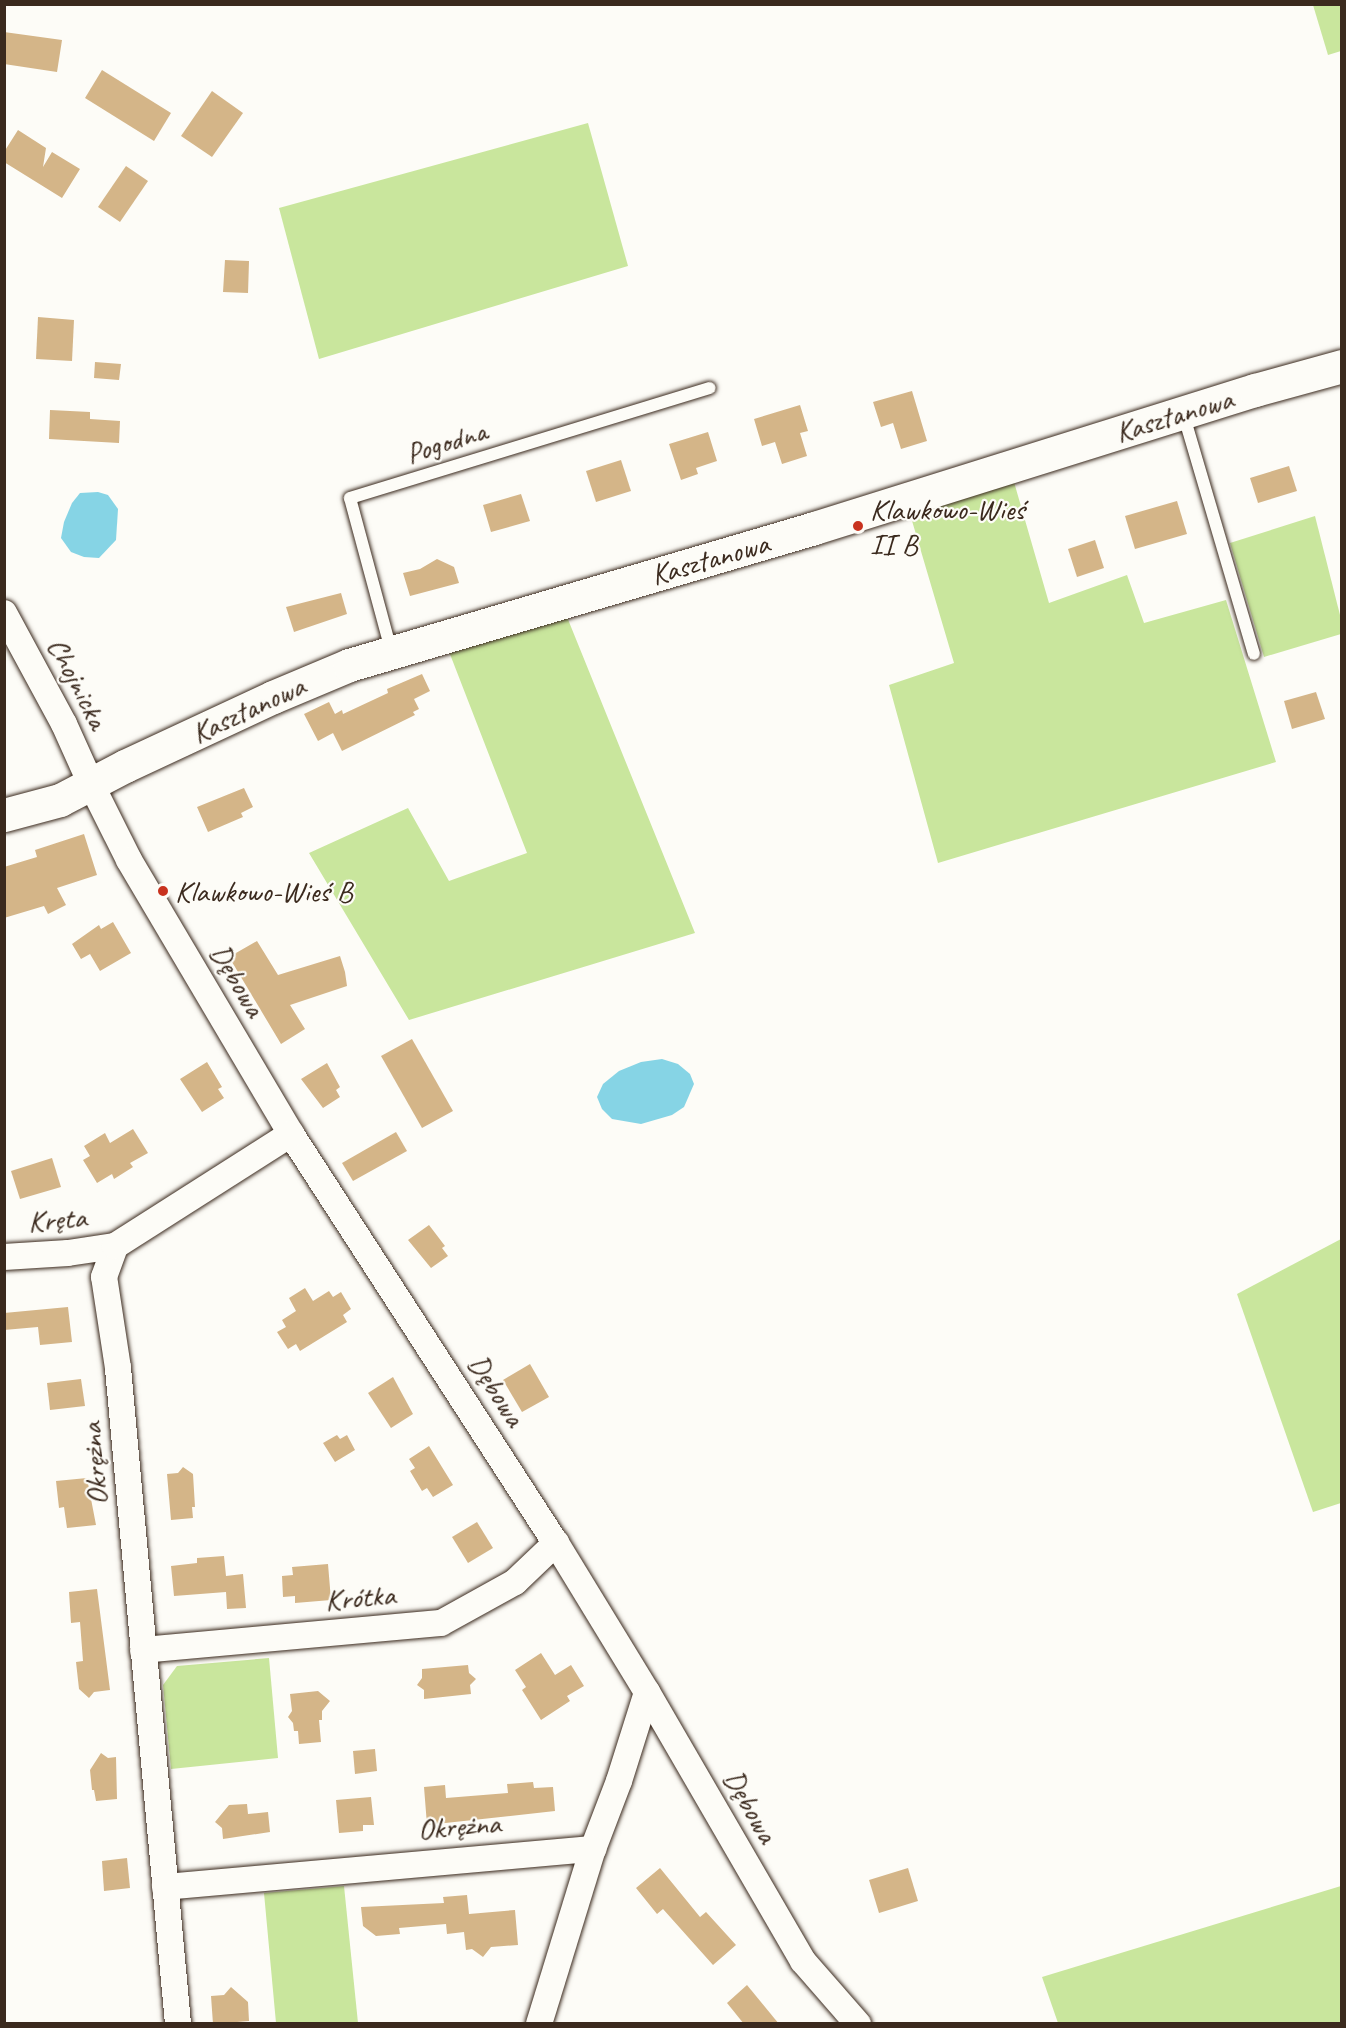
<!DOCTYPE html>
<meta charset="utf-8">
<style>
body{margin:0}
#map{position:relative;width:1346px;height:2028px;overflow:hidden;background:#fdfcf7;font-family:Caveat,sans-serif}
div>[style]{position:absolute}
.green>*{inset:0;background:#c9e69d}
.water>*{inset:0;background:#86d4e5}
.building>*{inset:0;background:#d4b588}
.roads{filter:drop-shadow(0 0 2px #3b2a1e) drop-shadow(0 0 2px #3b2a1e)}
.lane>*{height:12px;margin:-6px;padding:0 6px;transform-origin:6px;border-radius:6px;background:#fdfcf7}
.street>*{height:26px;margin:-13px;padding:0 13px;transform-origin:13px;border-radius:13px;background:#fdfcf7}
.secondary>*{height:33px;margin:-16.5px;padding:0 16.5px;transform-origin:16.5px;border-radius:16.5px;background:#fdfcf7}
.dots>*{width:16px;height:16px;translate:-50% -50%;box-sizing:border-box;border:3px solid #fdfcf7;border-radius:50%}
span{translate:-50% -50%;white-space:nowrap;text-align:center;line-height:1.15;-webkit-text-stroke:4.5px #fdfcf7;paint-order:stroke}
.street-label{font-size:30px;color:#3b2a1e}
.poi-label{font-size:30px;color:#3b2a1e}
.left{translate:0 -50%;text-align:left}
.frame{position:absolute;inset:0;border:6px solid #3b2a1e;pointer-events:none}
</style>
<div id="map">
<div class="green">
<i style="clip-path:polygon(1313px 5px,1341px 5px,1341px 51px,1328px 55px)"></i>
<i style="clip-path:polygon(588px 123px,628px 266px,319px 359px,279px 208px)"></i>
<i style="clip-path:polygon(1014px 482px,1049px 603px,1127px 575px,1144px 623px,1226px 600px,1276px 762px,938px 863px,889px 685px,954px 663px,910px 514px)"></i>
<i style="clip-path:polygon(1315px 516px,1341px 619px,1341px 634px,1264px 657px,1230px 543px)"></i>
<i style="clip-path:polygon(565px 612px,695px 933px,409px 1020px,309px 853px,408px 808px,449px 881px,527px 853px,448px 649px)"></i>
<i style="clip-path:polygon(1341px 1239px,1341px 1503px,1313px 1512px,1237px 1294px)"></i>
<i style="clip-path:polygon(269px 1658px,278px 1758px,171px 1769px,163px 1685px,177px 1666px)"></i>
<i style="clip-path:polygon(344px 1886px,358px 2023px,276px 2023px,264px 1893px)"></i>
<i style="clip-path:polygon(1341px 1886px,1341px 2023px,1058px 2023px,1042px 1977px)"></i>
</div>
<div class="water">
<i style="clip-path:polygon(98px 492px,108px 495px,118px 509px,116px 540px,99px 558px,84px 557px,71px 552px,61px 538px,64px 522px,72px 503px,80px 493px)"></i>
<i style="clip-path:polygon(662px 1059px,678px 1064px,690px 1074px,694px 1084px,684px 1107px,672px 1115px,641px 1124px,612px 1119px,602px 1109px,597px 1097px,603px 1084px,619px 1071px,641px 1062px)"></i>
</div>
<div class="building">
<i style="clip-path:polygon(4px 32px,62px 40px,57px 72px,4px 64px)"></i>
<i style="clip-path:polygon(102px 70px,171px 113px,154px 141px,85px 98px)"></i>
<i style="clip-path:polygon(212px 91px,243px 113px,212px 157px,181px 136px)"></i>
<i style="clip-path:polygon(18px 130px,46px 148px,43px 167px,52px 152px,80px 169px,62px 198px,4px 162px,4px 152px)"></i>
<i style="clip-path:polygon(126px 166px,148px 181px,120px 222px,98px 207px)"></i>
<i style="clip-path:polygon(225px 260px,249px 261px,248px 293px,223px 292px)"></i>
<i style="clip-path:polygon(38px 317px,74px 320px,72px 361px,36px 359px)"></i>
<i style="clip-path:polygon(95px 362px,121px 364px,119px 380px,94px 378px)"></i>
<i style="clip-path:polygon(912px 391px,927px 441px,901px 449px,893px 423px,881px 427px,873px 402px)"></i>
<i style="clip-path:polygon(800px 405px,808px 431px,800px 433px,807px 456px,782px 464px,775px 442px,762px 446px,754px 419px)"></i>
<i style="clip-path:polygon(50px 410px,90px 412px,90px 419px,120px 421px,119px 443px,49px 439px)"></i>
<i style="clip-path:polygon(708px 432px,717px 461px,696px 468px,698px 474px,681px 480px,669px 444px)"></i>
<i style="clip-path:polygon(621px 460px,631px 491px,596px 502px,586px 471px)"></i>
<i style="clip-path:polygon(1289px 466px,1297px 491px,1258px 503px,1250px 478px)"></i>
<i style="clip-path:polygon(521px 494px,530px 521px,491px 532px,483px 505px)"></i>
<i style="clip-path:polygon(1177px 501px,1187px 534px,1135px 549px,1125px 516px)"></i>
<i style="clip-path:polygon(1095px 540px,1104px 568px,1077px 577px,1068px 549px)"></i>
<i style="clip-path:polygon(437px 559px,454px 567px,459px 583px,410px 596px,403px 573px,420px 569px)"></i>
<i style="clip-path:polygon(341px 593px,347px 614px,294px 632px,286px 607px)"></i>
<i style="clip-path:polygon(422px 674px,430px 691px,414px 699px,419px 709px,413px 712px,415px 715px,342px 751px,333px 733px,318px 741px,304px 714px,329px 702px,335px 714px,342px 710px,343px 714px,388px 693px,387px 689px)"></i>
<i style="clip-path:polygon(1316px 692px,1325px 719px,1292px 729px,1284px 701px)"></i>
<i style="clip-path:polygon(244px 788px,253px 807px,241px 813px,243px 817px,208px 832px,197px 807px)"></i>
<i style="clip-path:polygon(84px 834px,97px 875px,57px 888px,66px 905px,48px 914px,44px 906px,4px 918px,4px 867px,37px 857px,35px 850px)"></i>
<i style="clip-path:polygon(113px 922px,131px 953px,100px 971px,90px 954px,81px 959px,72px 944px,99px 925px,101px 929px)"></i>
<i style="clip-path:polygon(257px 941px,278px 975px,340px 956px,345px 972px,347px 986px,290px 1005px,305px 1029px,281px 1044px,229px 957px)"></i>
<i style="clip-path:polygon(412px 1039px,453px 1111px,422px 1128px,381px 1056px)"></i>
<i style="clip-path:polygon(207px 1062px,222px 1087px,218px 1089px,224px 1098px,202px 1112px,180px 1079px)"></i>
<i style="clip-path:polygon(327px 1063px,340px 1087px,336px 1090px,340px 1097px,323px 1108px,301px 1079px)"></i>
<i style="clip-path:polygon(133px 1129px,148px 1153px,130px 1163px,133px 1167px,114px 1179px,112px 1174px,97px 1183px,83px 1160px,90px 1156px,84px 1146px,105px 1133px,110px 1143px)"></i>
<i style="clip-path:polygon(396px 1132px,407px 1151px,353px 1181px,342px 1163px)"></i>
<i style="clip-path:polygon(52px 1158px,61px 1187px,20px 1199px,11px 1171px)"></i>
<i style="clip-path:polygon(429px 1225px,445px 1246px,442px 1248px,448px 1256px,431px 1268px,408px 1240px)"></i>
<i style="clip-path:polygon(305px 1288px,313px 1301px,329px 1291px,333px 1297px,341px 1292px,351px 1309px,343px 1315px,347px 1322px,300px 1351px,296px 1344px,288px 1349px,277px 1332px,286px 1327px,282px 1320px,296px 1311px,289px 1298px)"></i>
<i style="clip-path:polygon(68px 1307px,72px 1342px,40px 1345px,38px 1327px,4px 1330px,4px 1313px)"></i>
<i style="clip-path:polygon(530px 1364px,549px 1397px,522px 1412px,503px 1380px)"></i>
<i style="clip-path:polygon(393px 1377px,413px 1414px,391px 1428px,368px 1393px)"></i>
<i style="clip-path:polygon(81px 1379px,85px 1406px,50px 1410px,47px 1383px)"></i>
<i style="clip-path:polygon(337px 1435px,340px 1439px,347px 1435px,355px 1450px,335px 1462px,323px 1443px)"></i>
<i style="clip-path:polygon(429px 1446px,453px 1485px,433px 1497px,427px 1488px,422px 1491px,410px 1471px,415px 1468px,409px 1459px)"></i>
<i style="clip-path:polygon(183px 1467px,193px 1474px,195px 1507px,192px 1507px,193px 1518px,171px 1520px,167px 1474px,178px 1473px)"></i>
<i style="clip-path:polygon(87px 1478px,96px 1525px,67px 1528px,64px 1507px,59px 1508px,56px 1481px)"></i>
<i style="clip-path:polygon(477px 1522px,493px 1548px,468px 1563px,452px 1537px)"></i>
<i style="clip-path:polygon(224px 1556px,226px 1576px,243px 1574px,246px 1608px,227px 1609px,226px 1592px,174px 1596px,171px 1566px,197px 1563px,197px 1558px)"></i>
<i style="clip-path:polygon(328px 1564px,331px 1600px,295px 1603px,295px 1596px,283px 1597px,282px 1576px,293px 1575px,292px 1567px)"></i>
<i style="clip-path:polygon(97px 1589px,110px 1690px,94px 1692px,89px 1698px,79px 1689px,76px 1662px,83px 1661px,80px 1622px,71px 1623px,69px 1592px)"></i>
<i style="clip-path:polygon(541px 1653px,555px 1675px,571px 1665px,584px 1686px,567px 1696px,570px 1701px,541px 1720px,522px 1690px,526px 1687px,515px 1670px)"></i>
<i style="clip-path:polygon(468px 1665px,469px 1673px,476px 1679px,470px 1685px,471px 1694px,424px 1699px,424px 1690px,417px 1685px,422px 1678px,422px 1669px)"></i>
<i style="clip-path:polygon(318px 1691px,330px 1701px,322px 1711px,322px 1720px,319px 1720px,321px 1742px,299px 1744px,298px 1731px,294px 1731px,293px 1723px,288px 1717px,292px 1711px,290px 1694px)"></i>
<i style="clip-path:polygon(375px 1749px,377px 1771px,355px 1774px,353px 1751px)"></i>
<i style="clip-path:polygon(101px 1753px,108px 1758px,116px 1757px,117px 1799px,96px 1801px,94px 1790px,92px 1790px,90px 1770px)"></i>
<i style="clip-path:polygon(533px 1782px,534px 1788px,553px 1787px,555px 1811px,427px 1825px,424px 1787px,445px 1785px,446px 1798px,508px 1793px,507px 1784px)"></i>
<i style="clip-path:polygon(371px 1797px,374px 1825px,363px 1825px,363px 1831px,339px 1833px,336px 1800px)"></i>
<i style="clip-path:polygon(247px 1804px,248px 1814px,268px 1812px,270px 1832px,223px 1839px,222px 1828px,215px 1822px,229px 1805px)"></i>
<i style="clip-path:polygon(127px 1858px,130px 1888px,104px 1891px,102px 1861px)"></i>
<i style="clip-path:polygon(660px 1868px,700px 1917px,706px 1912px,736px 1945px,713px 1965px,663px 1909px,657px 1914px,636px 1888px)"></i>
<i style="clip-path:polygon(908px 1868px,918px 1901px,879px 1913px,869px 1880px)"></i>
<i style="clip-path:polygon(467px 1895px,469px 1914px,515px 1910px,518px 1945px,491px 1947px,483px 1957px,472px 1949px,466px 1950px,464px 1932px,447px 1934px,446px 1924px,399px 1928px,400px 1934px,376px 1936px,363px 1926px,361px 1907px,444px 1903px,443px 1897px)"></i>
<i style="clip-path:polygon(747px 1985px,779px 2024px,744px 2024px,727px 2003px)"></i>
<i style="clip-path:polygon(231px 1987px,248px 2002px,249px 2021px,213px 2024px,211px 1996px,224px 1995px)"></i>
</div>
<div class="roads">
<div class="lane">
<i style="left:1183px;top:413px;width:251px;rotate:73.6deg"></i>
<i style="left:391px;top:650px;width:157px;rotate:-105.1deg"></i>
<i style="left:350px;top:498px;width:376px;rotate:-17deg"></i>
</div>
<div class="street">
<i style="left:4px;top:613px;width:126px;rotate:61.6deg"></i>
<i style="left:64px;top:724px;width:66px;rotate:65.8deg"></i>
<i style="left:91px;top:784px;width:85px;rotate:63.4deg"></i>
<i style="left:129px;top:860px;width:318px;rotate:59.4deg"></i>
<i style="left:291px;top:1134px;width:487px;rotate:57.1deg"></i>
<i style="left:556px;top:1543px;width:175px;rotate:58.6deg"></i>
<i style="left:647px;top:1692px;width:311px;rotate:59.9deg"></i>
<i style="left:803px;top:1961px;width:84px;rotate:48.9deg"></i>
<i style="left:4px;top:1257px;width:64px;rotate:-3.6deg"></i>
<i style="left:68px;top:1253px;width:48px;rotate:-8.5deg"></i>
<i style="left:143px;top:1650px;width:299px;rotate:-5.2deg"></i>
<i style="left:441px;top:1623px;width:85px;rotate:-29deg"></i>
<i style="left:515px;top:1582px;width:57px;rotate:-43.6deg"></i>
<i style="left:165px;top:1887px;width:430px;rotate:-5.1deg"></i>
<i style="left:593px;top:1849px;width:73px;rotate:-69.1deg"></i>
<i style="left:619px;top:1781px;width:93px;rotate:-72.5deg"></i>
<i style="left:178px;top:2024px;width:659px;rotate:-95.23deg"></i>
<i style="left:118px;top:1368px;width:92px;rotate:-98.7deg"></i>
<i style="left:104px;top:1277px;width:33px;rotate:-70deg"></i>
<i style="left:115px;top:1246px;width:209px;rotate:-32.5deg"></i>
<i style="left:539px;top:2024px;width:183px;rotate:-72.9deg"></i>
</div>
<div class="secondary">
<i style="left:4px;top:815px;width:58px;rotate:-15deg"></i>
<i style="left:60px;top:800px;width:73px;rotate:-27.6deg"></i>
<i style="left:125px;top:766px;width:163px;rotate:-25deg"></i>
<i style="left:273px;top:697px;width:82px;rotate:-22.8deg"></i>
<i style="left:349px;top:665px;width:485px;rotate:-16.4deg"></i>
<i style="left:814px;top:528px;width:462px;rotate:-17.4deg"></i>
<i style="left:1255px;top:390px;width:90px;rotate:-15.4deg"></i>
</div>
</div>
<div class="dots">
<i style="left:858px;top:526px;background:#c8321e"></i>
<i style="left:163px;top:891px;background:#c8321e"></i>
</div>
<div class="street-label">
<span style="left:1174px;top:415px;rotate:-17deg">Kasztanowa</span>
<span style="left:446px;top:442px;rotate:-17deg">Pogodna</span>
<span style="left:710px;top:559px;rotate:-16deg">Kasztanowa</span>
<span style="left:78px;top:683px;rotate:63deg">Chojnicka</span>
<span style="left:248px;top:709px;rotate:-25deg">Kasztanowa</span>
<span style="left:238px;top:980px;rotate:59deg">Dębowa</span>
<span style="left:57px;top:1219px;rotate:-5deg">Kręta</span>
<span style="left:497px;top:1390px;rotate:57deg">Dębowa</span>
<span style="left:94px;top:1464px;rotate:-95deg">Okrężna</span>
<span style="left:360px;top:1597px;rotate:-5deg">Krótka</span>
<span style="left:751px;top:1806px;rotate:60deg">Dębowa</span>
<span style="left:459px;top:1826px;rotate:-5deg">Okrężna</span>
</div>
<div class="poi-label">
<span class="left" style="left:870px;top:526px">Klawkowo-Wieś<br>II B</span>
<span class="left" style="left:175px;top:891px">Klawkowo-Wieś B</span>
</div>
<div class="frame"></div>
</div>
